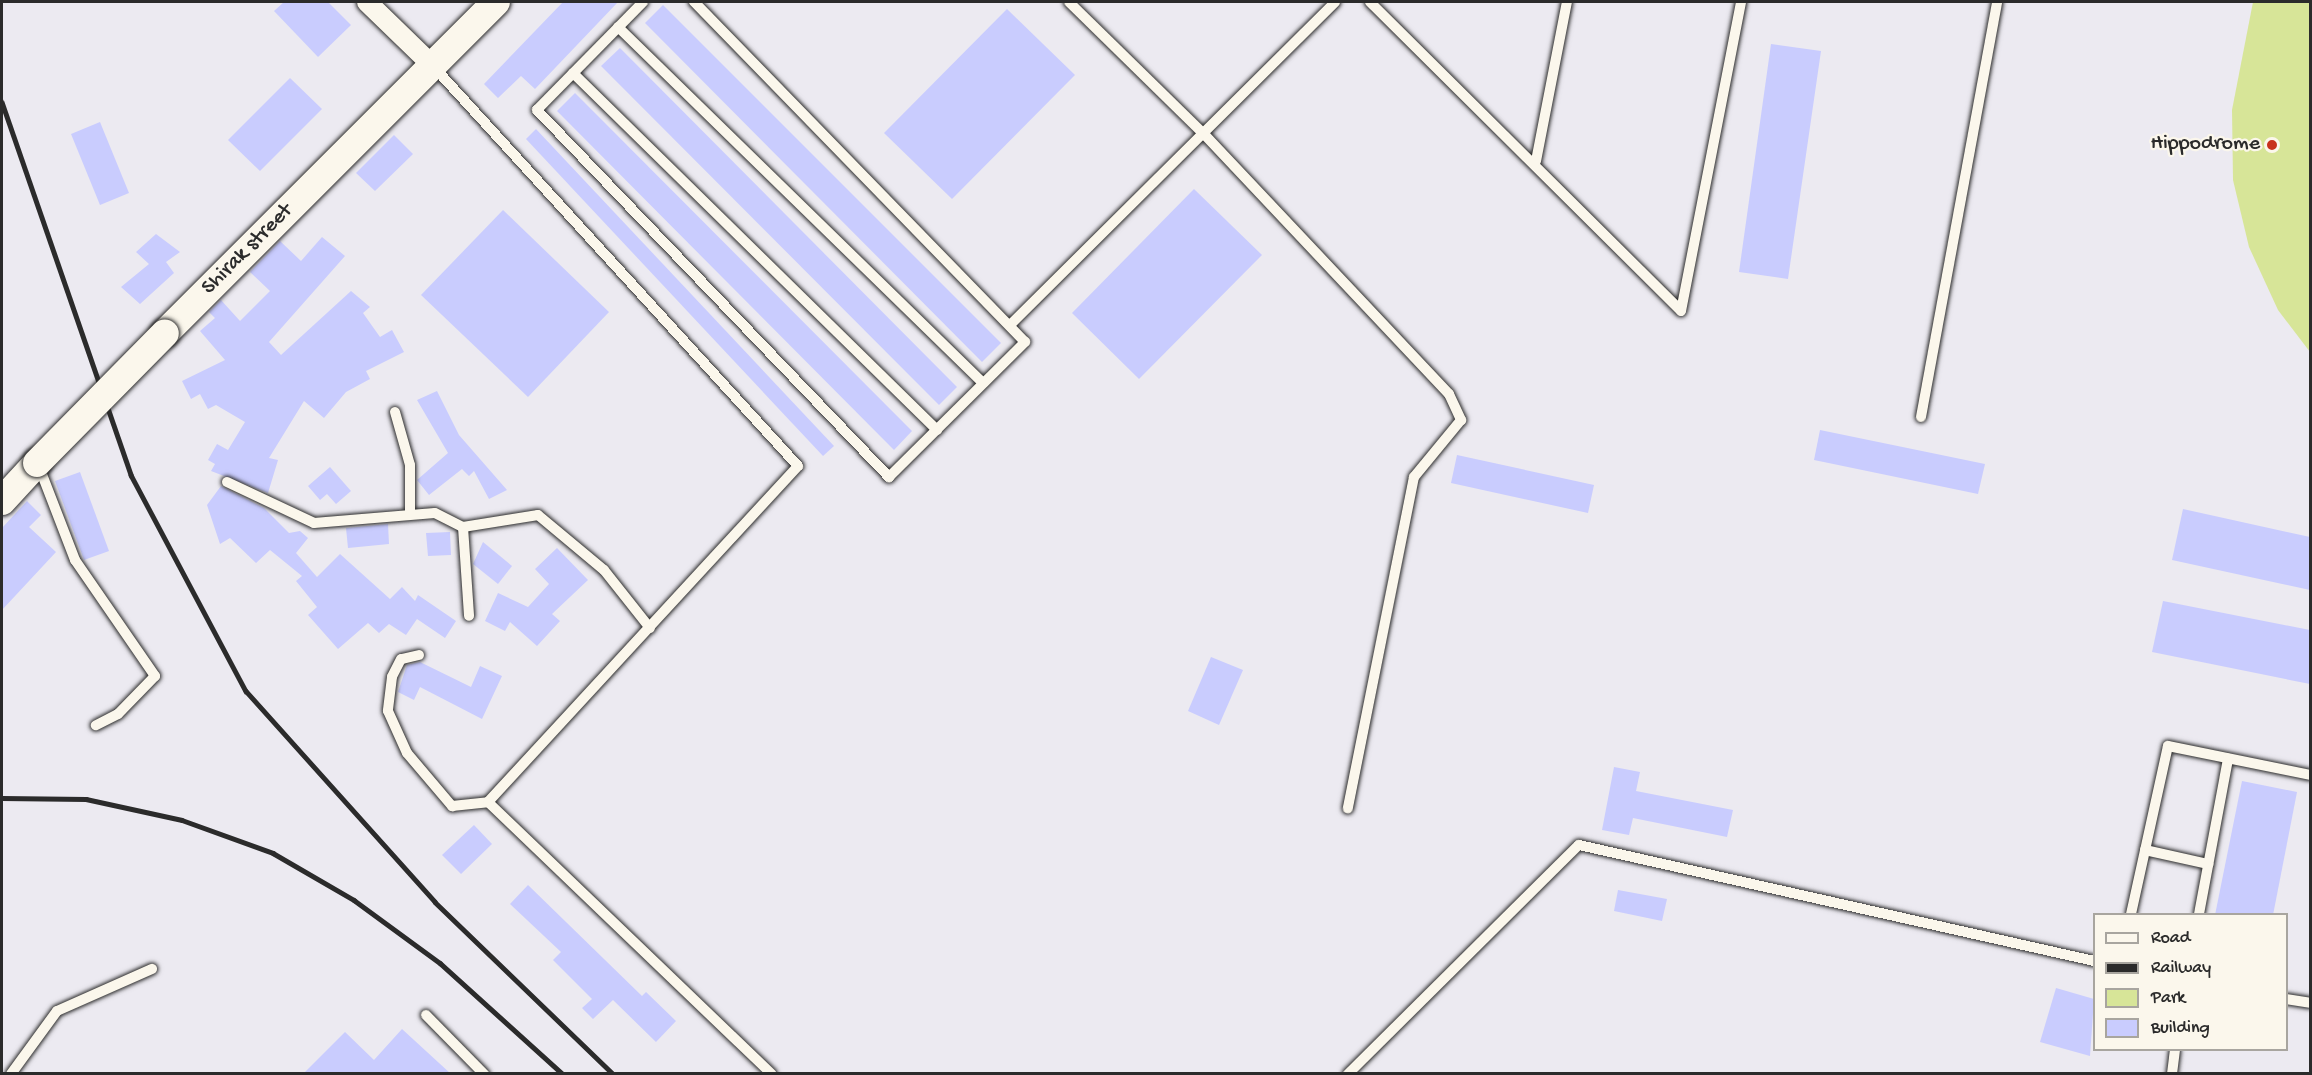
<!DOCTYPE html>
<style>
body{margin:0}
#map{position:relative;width:2312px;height:1075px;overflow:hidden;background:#eceaf1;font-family:"Gochi Hand",sans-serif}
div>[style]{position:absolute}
.green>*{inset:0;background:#d7e598}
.building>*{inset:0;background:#c9ccfe}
.roads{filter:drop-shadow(0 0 2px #2b2b2b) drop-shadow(0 0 2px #2b2b2b)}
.lane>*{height:10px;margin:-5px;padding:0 5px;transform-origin:5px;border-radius:5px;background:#fbf7ec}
.street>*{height:20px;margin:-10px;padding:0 10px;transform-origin:10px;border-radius:10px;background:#fbf7ec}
.secondary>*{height:28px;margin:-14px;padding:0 14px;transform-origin:14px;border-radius:14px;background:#fbf7ec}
.rail>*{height:4.5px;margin:-2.25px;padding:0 2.25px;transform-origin:2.25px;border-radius:2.25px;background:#2b2b2b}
.bridges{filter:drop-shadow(0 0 2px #2b2b2b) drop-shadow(0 0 2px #2b2b2b)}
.secondary-bridge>*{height:28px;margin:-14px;padding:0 14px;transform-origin:14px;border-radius:14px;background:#fbf7ec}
.dots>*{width:16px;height:16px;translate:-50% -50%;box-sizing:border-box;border:3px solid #fbf7ec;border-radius:50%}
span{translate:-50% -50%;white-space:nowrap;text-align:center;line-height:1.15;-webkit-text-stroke:4.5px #fbf7ec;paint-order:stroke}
.poi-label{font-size:22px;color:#2b2b2b}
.right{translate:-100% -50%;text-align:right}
.street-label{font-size:22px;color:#2b2b2b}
.frame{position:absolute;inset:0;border:3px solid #2b2b2b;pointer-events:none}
.legend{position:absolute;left:2093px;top:913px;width:195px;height:138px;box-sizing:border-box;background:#fbf7ec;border:2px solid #a8a59f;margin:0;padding:8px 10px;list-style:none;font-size:18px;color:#2b2b2b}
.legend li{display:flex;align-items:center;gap:12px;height:30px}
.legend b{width:30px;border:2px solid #a8a59f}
</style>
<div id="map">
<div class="green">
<i style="clip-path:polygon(2253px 2px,2310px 2px,2310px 352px,2278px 310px,2249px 247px,2233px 180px,2232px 110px)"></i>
</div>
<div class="building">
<i style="clip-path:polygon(284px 2px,328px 2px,351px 25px,318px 57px,274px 11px)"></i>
<i style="clip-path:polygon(563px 2px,618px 2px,535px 89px,521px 76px,498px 98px,484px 84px)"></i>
<i style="clip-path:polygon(663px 5px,1001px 343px,982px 362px,645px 23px)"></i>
<i style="clip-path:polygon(1007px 9px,1075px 75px,952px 199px,884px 133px)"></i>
<i style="clip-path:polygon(1771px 44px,1821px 51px,1788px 279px,1739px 272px)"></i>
<i style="clip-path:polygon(620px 48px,957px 387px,939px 405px,601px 66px)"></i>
<i style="clip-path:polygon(290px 78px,322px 109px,260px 171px,228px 140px)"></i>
<i style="clip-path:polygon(575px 93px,912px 431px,894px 450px,557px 111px)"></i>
<i style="clip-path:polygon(100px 122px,129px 193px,100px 205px,71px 134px)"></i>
<i style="clip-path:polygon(536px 129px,834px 446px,823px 456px,526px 139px)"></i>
<i style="clip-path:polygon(394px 135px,413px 154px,375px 191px,356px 173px)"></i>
<i style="clip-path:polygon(1194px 189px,1262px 255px,1139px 379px,1072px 313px)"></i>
<i style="clip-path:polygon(503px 210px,609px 312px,528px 397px,421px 295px)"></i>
<i style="clip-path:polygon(156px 234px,180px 252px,166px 262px,174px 273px,140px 304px,121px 287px,149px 264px,136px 252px)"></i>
<i style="clip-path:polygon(322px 237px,345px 256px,269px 342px,281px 355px,351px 291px,370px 307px,363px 313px,380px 337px,392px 330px,404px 352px,366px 371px,370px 379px,346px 392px,324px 418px,304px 401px,269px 458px,278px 460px,268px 493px,211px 471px,215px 464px,208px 460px,217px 444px,228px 450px,245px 422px,216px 405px,208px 409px,200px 394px,191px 399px,182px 381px,225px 360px,200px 331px,215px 318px,209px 312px,221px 300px,240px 321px,270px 291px,250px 272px,280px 241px,301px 261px)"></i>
<i style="clip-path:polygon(437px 391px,459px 435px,507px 490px,489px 499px,474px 471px,469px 476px,462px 469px,429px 495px,417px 480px,448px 453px,417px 400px)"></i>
<i style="clip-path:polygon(1820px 430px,1985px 464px,1978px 494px,1814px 460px)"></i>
<i style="clip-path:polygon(1457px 455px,1594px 485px,1588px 513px,1451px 483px)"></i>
<i style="clip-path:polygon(330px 467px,351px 491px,336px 504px,327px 494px,320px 500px,308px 486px)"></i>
<i style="clip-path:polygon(80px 472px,109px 551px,84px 560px,55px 481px)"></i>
<i style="clip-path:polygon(221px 486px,264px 508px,289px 533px,300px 531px,308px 538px,296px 553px,317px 577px,340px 554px,390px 599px,402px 587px,415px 601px,418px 595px,456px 621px,445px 638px,417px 619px,406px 635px,389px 624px,379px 633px,368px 623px,338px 649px,308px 615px,317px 607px,296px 581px,302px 576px,270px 550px,256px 563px,230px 538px,220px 544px,207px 505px)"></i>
<i style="clip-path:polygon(27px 501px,41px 515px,29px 527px,56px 552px,2px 610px,2px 528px)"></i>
<i style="clip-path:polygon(2183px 509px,2310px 537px,2310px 590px,2172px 560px)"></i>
<i style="clip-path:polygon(388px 524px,389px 544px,348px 548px,346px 528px)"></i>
<i style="clip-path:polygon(450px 532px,451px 555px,428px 556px,426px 533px)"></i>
<i style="clip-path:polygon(483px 542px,512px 566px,498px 584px,473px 564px)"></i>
<i style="clip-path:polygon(557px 548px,588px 580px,552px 614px,560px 621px,537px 646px,510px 622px,505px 631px,485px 621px,498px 593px,528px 607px,549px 584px,535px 569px)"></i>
<i style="clip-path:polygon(2163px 601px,2310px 630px,2310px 684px,2152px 652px)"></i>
<i style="clip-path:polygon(1211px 657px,1243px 670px,1219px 725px,1188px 711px)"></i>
<i style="clip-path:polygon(420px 662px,471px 687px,480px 666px,502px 676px,482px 719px,420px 687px,414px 700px,398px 692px,407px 665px)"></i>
<i style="clip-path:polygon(1614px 767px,1640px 772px,1636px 791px,1733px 810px,1727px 837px,1633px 818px,1629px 835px,1602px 830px)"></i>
<i style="clip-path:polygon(2242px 781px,2297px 792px,2273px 915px,2215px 915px)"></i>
<i style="clip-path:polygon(474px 825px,492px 844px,461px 874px,442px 855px)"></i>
<i style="clip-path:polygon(528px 885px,642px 996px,646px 992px,676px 1021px,656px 1042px,613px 1000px,593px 1019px,582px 1008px,592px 999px,553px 960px,561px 952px,510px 904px)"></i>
<i style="clip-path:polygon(1618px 890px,1667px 899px,1662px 921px,1614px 911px)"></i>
<i style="clip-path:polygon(2056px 988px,2094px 999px,2090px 1056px,2040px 1042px)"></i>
<i style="clip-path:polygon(402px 1029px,451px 1074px,303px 1074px,345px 1032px,374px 1060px)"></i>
</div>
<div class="roads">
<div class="lane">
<i style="left:643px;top:2px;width:151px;rotate:134.5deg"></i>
<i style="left:537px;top:110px;width:509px;rotate:46.2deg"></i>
<i style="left:889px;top:477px;width:192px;rotate:-44.8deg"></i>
<i style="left:1025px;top:342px;width:475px;rotate:-134.2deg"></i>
<i style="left:1069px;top:2px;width:187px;rotate:44.4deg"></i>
<i style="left:1203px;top:133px;width:359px;rotate:46.7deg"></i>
<i style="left:1449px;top:394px;width:29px;rotate:65deg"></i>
<i style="left:1461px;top:420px;width:74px;rotate:129.5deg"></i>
<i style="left:1414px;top:477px;width:338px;rotate:101.3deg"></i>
<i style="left:1370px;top:2px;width:438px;rotate:44.8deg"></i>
<i style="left:1681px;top:311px;width:315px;rotate:-79deg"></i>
<i style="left:618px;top:27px;width:510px;rotate:44.28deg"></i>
<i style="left:573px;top:73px;width:510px;rotate:44.44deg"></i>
<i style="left:1536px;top:161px;width:162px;rotate:-79deg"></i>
<i style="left:1010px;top:325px;width:458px;rotate:-44.8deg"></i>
<i style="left:395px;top:412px;width:55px;rotate:74.2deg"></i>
<i style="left:410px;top:465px;width:48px;rotate:90deg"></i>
<i style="left:1921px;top:417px;width:422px;rotate:-79.6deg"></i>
<i style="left:38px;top:464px;width:103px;rotate:68.9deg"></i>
<i style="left:75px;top:560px;width:141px;rotate:55.4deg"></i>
<i style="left:155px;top:676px;width:53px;rotate:134.2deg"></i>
<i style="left:118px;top:714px;width:25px;rotate:153deg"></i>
<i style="left:227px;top:482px;width:96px;rotate:25.2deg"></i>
<i style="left:314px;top:523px;width:121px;rotate:-4.7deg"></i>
<i style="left:435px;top:513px;width:31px;rotate:27deg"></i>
<i style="left:463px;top:527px;width:76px;rotate:-9.1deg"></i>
<i style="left:538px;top:515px;width:86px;rotate:39.8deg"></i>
<i style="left:604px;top:570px;width:74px;rotate:51.6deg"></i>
<i style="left:463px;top:527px;width:89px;rotate:86.1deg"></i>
<i style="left:419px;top:655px;width:18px;rotate:167deg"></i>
<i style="left:401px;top:659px;width:20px;rotate:117deg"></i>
<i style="left:392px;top:677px;width:34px;rotate:97deg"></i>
<i style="left:388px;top:711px;width:46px;rotate:65.7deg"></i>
<i style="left:407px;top:753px;width:70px;rotate:49.7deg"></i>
<i style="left:452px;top:806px;width:36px;rotate:-6deg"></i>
<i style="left:488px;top:802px;width:457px;rotate:-47.3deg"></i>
<i style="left:798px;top:466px;width:542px;rotate:-132.38deg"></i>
<i style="left:488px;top:802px;width:393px;rotate:43.8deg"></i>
<i style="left:2145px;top:850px;width:65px;rotate:12.5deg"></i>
<i style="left:2131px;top:914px;width:172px;rotate:-77.6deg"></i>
<i style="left:2168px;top:746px;width:145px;rotate:11.5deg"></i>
<i style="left:2199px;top:914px;width:158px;rotate:-79.4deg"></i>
<i style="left:2286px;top:999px;width:24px;rotate:9deg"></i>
<i style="left:426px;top:1015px;width:83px;rotate:45.5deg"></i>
<i style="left:11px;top:1074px;width:78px;rotate:-53.9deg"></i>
<i style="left:57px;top:1011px;width:104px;rotate:-23.9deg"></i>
<i style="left:1348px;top:1074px;width:325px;rotate:-44.8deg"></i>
<i style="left:1579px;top:845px;width:528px;rotate:12.69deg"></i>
<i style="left:2172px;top:1074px;width:24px;rotate:-83deg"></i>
</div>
<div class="street">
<i style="left:367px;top:2px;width:91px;rotate:44.1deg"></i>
</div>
<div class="secondary">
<i style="left:165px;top:333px;width:468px;rotate:-45deg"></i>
<i style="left:2px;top:501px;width:52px;rotate:-47.4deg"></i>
</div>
</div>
<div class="rail">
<i style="left:2px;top:102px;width:395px;rotate:70.9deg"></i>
<i style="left:131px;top:475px;width:245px;rotate:62deg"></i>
<i style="left:246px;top:691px;width:283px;rotate:48.1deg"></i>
<i style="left:435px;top:902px;width:248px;rotate:44deg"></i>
<i style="left:2px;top:798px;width:84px;rotate:0.7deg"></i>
<i style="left:86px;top:799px;width:98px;rotate:12.3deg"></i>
<i style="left:182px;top:820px;width:97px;rotate:19.9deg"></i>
<i style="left:273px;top:853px;width:94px;rotate:30.1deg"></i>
<i style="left:354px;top:900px;width:107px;rotate:36.2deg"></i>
<i style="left:440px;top:963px;width:166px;rotate:42.1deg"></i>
</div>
<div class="bridges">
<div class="secondary-bridge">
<i style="left:37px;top:463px;width:182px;rotate:-45.4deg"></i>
</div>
</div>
<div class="dots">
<i style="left:2272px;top:145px;background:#c8321e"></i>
</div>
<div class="poi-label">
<span class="right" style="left:2260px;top:145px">Hippodrome</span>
</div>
<div class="street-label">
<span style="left:248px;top:250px;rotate:-45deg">Shirak street</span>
</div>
<div class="frame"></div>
<ul class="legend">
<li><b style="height:8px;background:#fbf7ec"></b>Road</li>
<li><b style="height:8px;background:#2b2b2b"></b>Railway</li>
<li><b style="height:16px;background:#d7e598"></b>Park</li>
<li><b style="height:16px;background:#c9ccfe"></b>Building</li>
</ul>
</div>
